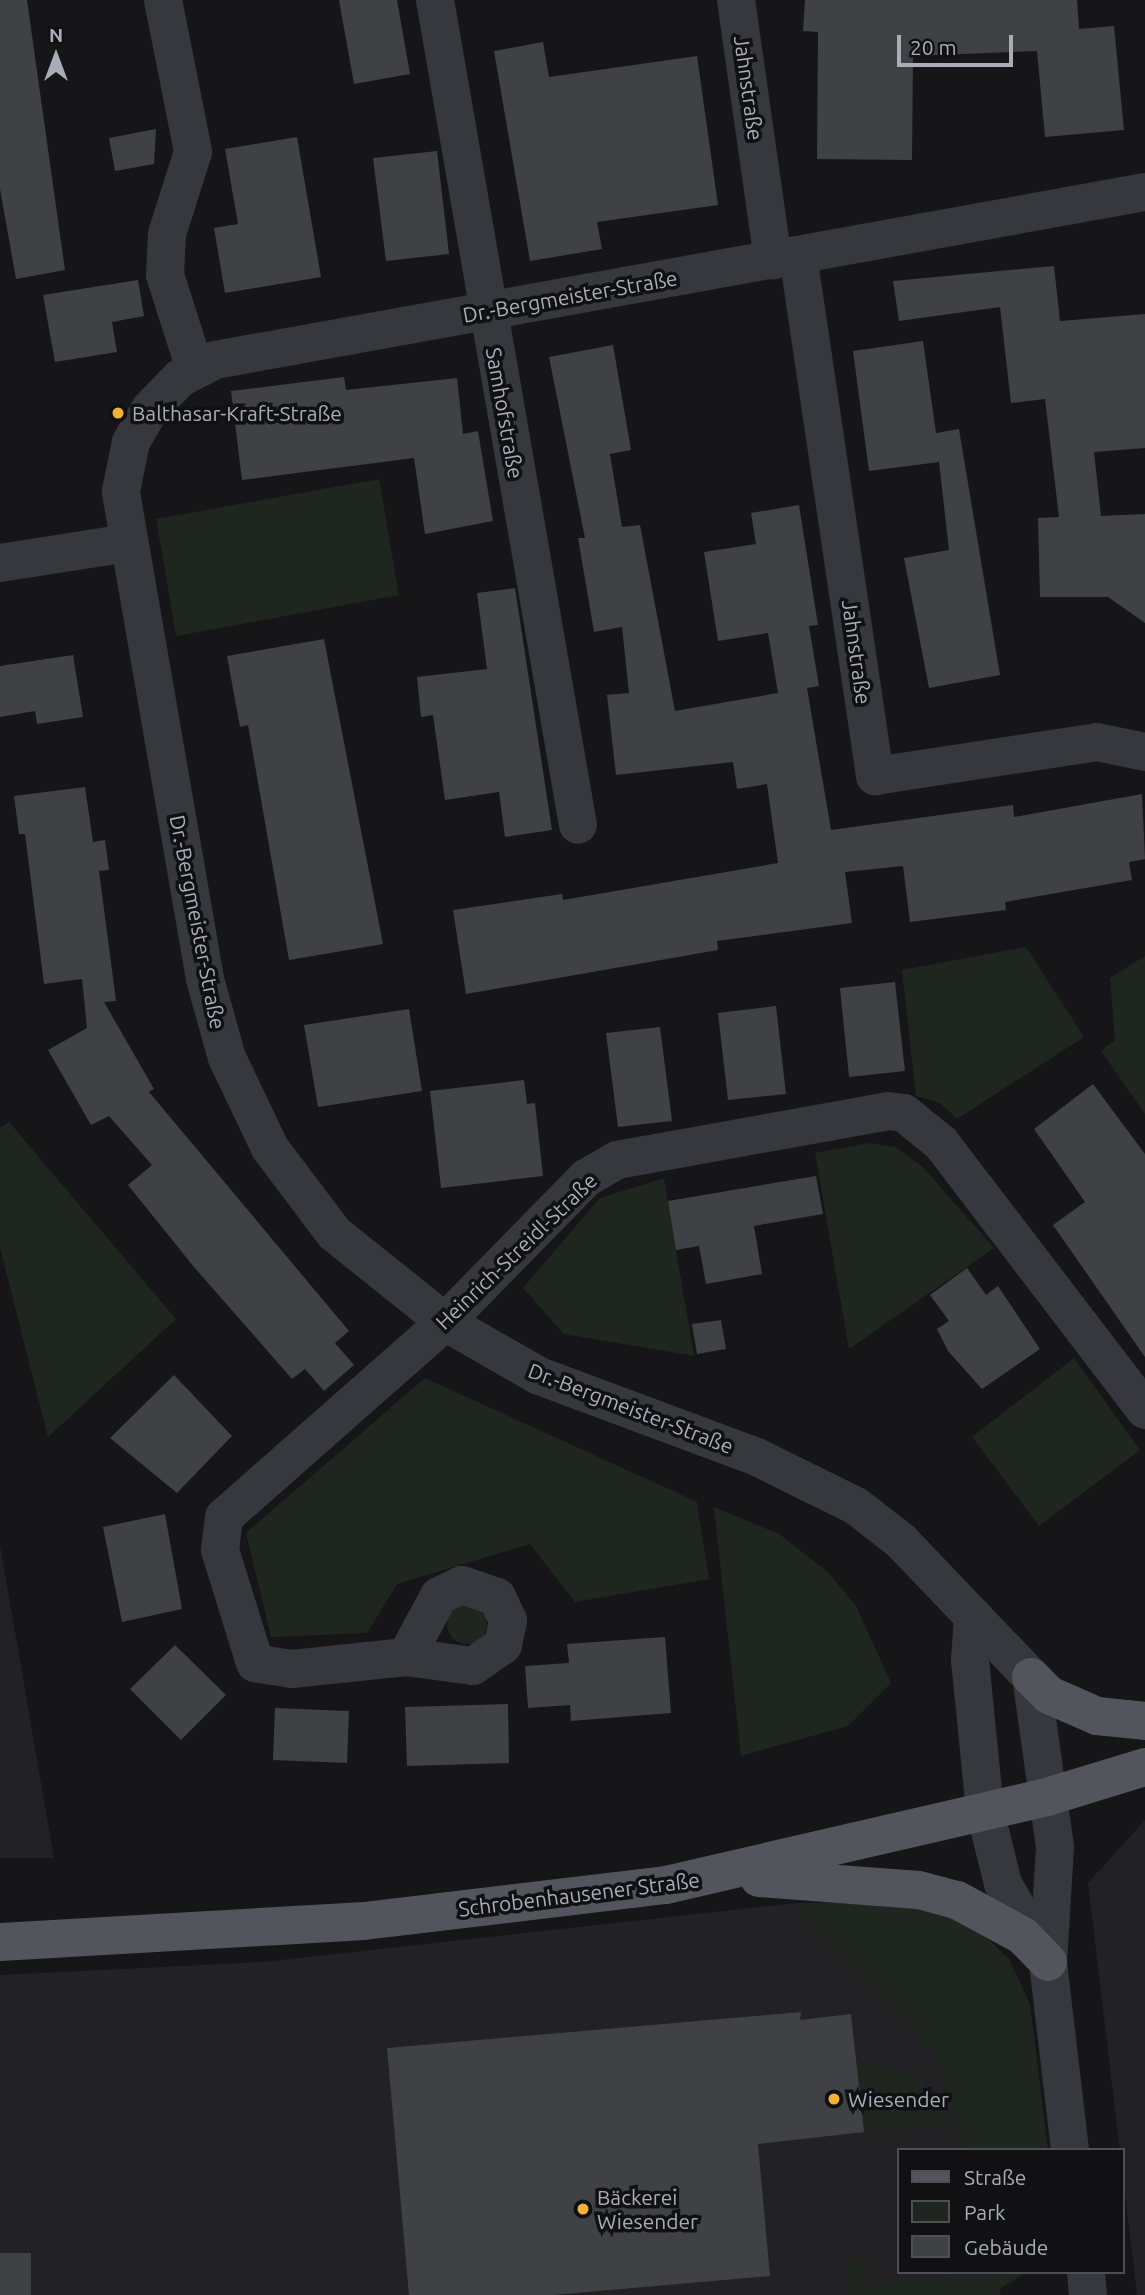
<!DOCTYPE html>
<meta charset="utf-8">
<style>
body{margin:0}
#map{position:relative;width:1145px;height:2295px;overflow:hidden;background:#161618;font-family:Ubuntu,sans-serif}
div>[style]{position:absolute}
.built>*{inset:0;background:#222225}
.green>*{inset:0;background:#1e261f}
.round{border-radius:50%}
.building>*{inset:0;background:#404145}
.minor>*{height:38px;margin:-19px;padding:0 19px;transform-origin:19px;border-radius:19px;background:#37383d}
.major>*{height:38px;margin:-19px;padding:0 19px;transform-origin:19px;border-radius:19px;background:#53555c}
.dots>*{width:19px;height:19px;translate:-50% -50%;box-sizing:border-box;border:4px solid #111113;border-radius:50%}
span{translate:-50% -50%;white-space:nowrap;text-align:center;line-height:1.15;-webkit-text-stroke:7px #111113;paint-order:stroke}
.street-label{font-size:21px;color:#a8adb8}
.poi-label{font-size:21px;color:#a8adb8}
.left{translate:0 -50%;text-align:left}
.legend{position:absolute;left:897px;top:2148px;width:228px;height:126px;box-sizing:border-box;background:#111113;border:2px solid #4d4f55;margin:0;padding:9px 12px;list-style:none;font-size:21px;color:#a8adb8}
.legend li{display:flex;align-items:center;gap:14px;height:35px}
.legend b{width:35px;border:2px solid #4d4f55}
.north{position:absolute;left:21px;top:21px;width:70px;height:70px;-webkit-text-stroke:5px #111113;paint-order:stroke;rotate:0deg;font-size:19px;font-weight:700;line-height:28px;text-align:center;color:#a8adb8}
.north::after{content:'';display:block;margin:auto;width:24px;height:32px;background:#a8adb8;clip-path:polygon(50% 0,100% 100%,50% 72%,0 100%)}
.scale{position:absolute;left:897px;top:35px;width:116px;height:32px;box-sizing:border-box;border:4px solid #a8adb8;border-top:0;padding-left:9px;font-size:21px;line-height:24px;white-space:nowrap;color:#a8adb8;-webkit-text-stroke:5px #111113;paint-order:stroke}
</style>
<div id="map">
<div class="built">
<i style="clip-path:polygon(0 1545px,54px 1858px,0 1858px)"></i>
<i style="clip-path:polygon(1145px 1820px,1145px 2295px,1137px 2295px,1088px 1883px)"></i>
<i style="clip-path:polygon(795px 1903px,936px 2055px,962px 2150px,898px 2150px,898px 2272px,995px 2272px,1001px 2295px,0 2295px,0 1975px,262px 1962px)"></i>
</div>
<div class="green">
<i style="clip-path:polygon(379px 479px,399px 595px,176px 636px,156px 519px)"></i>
<i style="clip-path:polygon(1026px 947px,1084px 1037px,957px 1119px,940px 1103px,916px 1096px,902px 970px)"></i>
<i style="clip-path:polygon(1145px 956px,1145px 1114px,1101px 1051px,1115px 1040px,1110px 978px)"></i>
<i style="clip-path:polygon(9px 1122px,176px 1319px,48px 1437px,0 1248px,0 1128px)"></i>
<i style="clip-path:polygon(870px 1143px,895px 1147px,922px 1166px,994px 1248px,849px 1349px,815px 1153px)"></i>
<i style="clip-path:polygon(664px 1178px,694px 1356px,564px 1334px,523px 1288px,600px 1198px)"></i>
<i style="clip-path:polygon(1074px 1358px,1140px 1450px,1039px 1526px,972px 1437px)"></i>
<i style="clip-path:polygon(425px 1378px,697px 1502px,709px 1579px,575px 1602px,530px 1544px,397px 1584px,367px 1633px,271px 1637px,246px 1533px)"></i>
<i style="clip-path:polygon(714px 1507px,779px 1534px,827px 1571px,856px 1606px,891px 1683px,848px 1726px,741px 1756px)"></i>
<i class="round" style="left:447px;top:1604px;width:40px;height:40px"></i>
<i style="clip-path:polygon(889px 1902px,943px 1912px,976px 1927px,1009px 1959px,1030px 2004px,1048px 2150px,962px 2150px,936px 2055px,795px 1903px)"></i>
<i style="clip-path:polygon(857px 2066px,892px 2067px,920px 2078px,947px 2123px,864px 2132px)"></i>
<i style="clip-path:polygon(862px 2259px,864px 2285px,1028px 2272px,989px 2295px,849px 2295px,846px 2261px)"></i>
</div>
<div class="building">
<i style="clip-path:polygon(0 0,27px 0,65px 270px,16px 279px,0 189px)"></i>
<i style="clip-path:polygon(339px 0,397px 0,410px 74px,354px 84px)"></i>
<i style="clip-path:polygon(805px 0,1077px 0,1079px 29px,1114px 26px,1124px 130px,1045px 137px,1037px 51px,913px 56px,912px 160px,817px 159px,818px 32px,803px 31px)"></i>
<i style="clip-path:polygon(543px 42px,549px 77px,697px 56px,718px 205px,597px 222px,602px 249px,530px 261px,494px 51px)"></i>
<i style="clip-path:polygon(156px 129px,154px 164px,115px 171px,109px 138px)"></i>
<i style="clip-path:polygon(297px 137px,321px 277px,225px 293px,214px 228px,238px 224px,225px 149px)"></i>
<i style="clip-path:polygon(437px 151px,449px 254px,386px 261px,373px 158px)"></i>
<i style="clip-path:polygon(1054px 266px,1060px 321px,1145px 314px,1145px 448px,1094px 452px,1101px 516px,1145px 514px,1145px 623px,1108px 597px,1040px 597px,1038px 518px,1059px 517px,1045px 399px,1011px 403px,1000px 307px,899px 321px,893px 281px)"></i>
<i style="clip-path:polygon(138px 280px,144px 316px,112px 322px,117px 352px,55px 362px,43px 295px)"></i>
<i style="clip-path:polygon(923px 341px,936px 433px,959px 429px,1000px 675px,929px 688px,904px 558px,949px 550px,939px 462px,869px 471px,853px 351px)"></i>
<i style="clip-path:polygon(613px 345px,631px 450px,610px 454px,622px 527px,640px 525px,675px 711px,778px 693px,768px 633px,718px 641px,704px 552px,756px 544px,751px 513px,799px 505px,818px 625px,809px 626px,819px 686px,807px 688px,831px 830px,1013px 805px,1014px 817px,1142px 794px,1145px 859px,1129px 862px,1132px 880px,1005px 902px,1006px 910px,910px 922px,903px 866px,845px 872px,852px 923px,717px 941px,718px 950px,466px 994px,453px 910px,562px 894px,563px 900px,778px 863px,767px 784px,737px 789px,733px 762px,616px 775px,607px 695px,629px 693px,622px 627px,594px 632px,578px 538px,585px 538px,549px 357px)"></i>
<i style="clip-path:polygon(344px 377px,346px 390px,457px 378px,463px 434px,478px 431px,493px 521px,425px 534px,414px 458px,242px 480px,231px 391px)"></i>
<i style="clip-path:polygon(515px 588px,552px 830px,505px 837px,499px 792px,445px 800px,433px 715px,421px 717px,417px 677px,487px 669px,477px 593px)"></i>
<i style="clip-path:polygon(324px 639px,383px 944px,289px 960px,248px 725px,240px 727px,227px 656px)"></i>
<i style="clip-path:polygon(73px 655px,83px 717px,37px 724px,35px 711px,0 717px,0 666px)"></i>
<i style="clip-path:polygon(85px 787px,93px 842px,105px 840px,109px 870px,99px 871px,116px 1001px,104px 1002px,154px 1089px,149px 1092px,349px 1331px,335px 1343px,354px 1365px,324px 1391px,305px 1369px,292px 1379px,194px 1267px,128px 1185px,152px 1165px,109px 1116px,91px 1125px,48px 1050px,87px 1028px,82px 979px,44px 984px,25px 834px,19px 834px,14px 796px)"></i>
<i style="clip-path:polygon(895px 982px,905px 1071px,849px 1077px,840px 988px)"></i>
<i style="clip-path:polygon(776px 1006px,786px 1094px,728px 1100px,718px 1013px)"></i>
<i style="clip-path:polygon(409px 1009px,422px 1091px,318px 1107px,304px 1025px)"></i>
<i style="clip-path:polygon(660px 1027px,672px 1121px,618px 1127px,606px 1033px)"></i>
<i style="clip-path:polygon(524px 1080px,527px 1104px,535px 1103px,543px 1176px,441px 1188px,430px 1091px)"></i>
<i style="clip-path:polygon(1093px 1084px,1145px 1154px,1145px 1357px,1053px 1225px,1085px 1202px,1034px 1129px)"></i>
<i style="clip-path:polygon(816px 1176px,823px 1214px,754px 1226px,762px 1274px,706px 1284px,699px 1246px,676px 1250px,668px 1201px)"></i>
<i style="clip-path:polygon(967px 1268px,986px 1295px,998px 1286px,1040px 1349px,982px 1389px,948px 1351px,937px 1329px,949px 1321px,930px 1295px)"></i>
<i style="clip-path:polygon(721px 1320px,726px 1349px,697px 1354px,692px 1324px)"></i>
<i style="clip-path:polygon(174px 1375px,232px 1436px,177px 1493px,110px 1438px)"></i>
<i style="clip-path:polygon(165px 1514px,182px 1609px,122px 1622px,103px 1527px)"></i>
<i style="clip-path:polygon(665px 1637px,671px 1713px,571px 1721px,570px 1705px,528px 1708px,525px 1666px,569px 1663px,567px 1644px)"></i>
<i style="clip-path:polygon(175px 1645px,226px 1695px,181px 1740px,130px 1689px)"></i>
<i style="clip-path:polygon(508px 1704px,509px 1763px,407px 1766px,405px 1707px)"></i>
<i style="clip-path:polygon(275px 1708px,349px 1711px,347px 1763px,273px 1760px)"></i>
<i style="clip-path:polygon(801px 2012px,800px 2020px,851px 2014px,864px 2132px,758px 2144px,770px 2276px,553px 2295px,409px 2295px,387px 2048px)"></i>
<i style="clip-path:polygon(0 2253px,31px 2253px,31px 2295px,0 2295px)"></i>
</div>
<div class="minor">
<i style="left:163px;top:0;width:155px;rotate:78.8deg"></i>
<i style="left:193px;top:152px;width:86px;rotate:107.6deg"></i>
<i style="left:167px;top:234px;width:41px;rotate:92.8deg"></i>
<i style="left:165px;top:275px;width:99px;rotate:72.3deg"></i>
<i style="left:435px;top:0;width:837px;rotate:80.17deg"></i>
<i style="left:736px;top:0;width:263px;rotate:81.9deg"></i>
<i style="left:798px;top:255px;width:527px;rotate:81.59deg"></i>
<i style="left:875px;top:776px;width:225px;rotate:-8.7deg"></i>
<i style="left:1097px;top:742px;width:49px;rotate:11.8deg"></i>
<i style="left:0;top:563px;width:130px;rotate:-8.9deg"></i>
<i style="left:462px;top:1585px;width:37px;rotate:19deg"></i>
<i style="left:497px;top:1597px;width:26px;rotate:65deg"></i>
<i style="left:508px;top:1621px;width:25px;rotate:102deg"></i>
<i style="left:503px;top:1645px;width:37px;rotate:145deg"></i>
<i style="left:473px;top:1666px;width:68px;rotate:-172.3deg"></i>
<i style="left:406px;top:1657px;width:69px;rotate:-61.6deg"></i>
<i style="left:439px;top:1596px;width:25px;rotate:-26deg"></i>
<i style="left:973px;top:1616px;width:44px;rotate:93.9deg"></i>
<i style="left:970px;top:1660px;width:152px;rotate:84.3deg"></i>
<i style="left:985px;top:1811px;width:75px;rotate:76.1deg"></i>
<i style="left:1003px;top:1884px;width:84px;rotate:60.1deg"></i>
<i style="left:406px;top:1657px;width:115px;rotate:174deg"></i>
<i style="left:292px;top:1669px;width:37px;rotate:-171deg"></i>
<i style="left:255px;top:1663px;width:118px;rotate:-107.2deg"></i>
<i style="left:220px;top:1550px;width:33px;rotate:-83deg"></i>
<i style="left:224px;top:1517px;width:295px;rotate:-41.4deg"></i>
<i style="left:445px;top:1322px;width:202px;rotate:-45.6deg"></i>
<i style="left:586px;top:1178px;width:36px;rotate:-30deg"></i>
<i style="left:617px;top:1160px;width:275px;rotate:-10.2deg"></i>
<i style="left:888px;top:1111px;width:16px;rotate:7deg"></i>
<i style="left:904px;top:1113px;width:48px;rotate:39deg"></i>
<i style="left:941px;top:1143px;width:336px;rotate:52.6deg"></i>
<i style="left:1070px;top:2150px;width:189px;rotate:-96.7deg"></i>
<i style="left:1048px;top:1962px;width:115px;rotate:-86.5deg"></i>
<i style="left:1055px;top:1847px;width:172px;rotate:-98deg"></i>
<i style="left:1031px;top:1677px;width:188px;rotate:-133.7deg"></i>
<i style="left:901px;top:1541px;width:57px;rotate:-142.1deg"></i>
<i style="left:856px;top:1506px;width:110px;rotate:-153.7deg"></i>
<i style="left:757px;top:1457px;width:233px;rotate:-159.6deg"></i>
<i style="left:539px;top:1376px;width:108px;rotate:-150.1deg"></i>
<i style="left:445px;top:1322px;width:142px;rotate:-141.3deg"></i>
<i style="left:334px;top:1233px;width:106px;rotate:-127deg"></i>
<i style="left:270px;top:1148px;width:100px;rotate:-115.5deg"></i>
<i style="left:227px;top:1058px;width:82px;rotate:-105.6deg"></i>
<i style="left:205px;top:979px;width:495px;rotate:-99.8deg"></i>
<i style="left:121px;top:491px;width:50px;rotate:-78.5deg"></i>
<i style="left:131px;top:442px;width:38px;rotate:-60deg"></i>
<i style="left:150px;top:409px;width:43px;rotate:-45.9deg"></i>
<i style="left:180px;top:378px;width:39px;rotate:-27deg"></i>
<i style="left:215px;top:360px;width:945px;rotate:-10.24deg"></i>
<i style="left:1086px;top:2272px;width:23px;rotate:85deg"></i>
</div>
<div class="major">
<i style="left:1031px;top:1677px;width:25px;rotate:45deg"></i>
<i style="left:1049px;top:1695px;width:52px;rotate:23.6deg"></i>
<i style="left:1097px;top:1716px;width:48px;rotate:5.9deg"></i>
<i style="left:759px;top:1878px;width:160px;rotate:4.3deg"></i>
<i style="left:919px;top:1890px;width:39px;rotate:15deg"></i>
<i style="left:957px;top:1900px;width:75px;rotate:28.6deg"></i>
<i style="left:1023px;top:1936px;width:36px;rotate:46deg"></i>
<i style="left:0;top:1942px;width:365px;rotate:-3.3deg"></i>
<i style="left:364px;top:1921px;width:304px;rotate:-6.8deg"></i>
<i style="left:666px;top:1885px;width:394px;rotate:-13deg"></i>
<i style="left:1050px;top:1796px;width:99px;rotate:-17deg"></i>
</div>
<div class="dots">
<i style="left:118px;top:413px;background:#f2b134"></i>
<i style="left:834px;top:2099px;background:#f2b134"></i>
<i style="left:583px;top:2209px;background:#f2b134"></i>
</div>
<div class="street-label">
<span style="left:749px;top:88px;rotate:82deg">Jahnstraße</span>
<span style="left:570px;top:296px;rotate:-10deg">Dr.-Bergmeister-Straße</span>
<span style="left:505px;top:413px;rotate:80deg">Samhofstraße</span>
<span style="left:857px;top:652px;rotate:82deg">Jahnstraße</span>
<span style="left:198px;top:922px;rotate:79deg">Dr.-Bergmeister-Straße</span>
<span style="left:516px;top:1251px;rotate:-44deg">Heinrich-Streidl-Straße</span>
<span style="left:631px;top:1408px;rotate:21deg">Dr.-Bergmeister-Straße</span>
<span style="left:579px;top:1894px;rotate:-7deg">Schrobenhausener Straße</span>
</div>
<div class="poi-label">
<span class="left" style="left:132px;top:413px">Balthasar-Kraft-Straße</span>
<span class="left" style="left:848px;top:2099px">Wiesender</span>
<span class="left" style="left:597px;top:2209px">Bäckerei<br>Wiesender</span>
</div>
<ul class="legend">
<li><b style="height:9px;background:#53555c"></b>Straße</li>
<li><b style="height:19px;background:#1e261f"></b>Park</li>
<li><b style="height:19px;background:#404145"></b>Gebäude</li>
</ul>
<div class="north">N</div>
<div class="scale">20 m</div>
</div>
